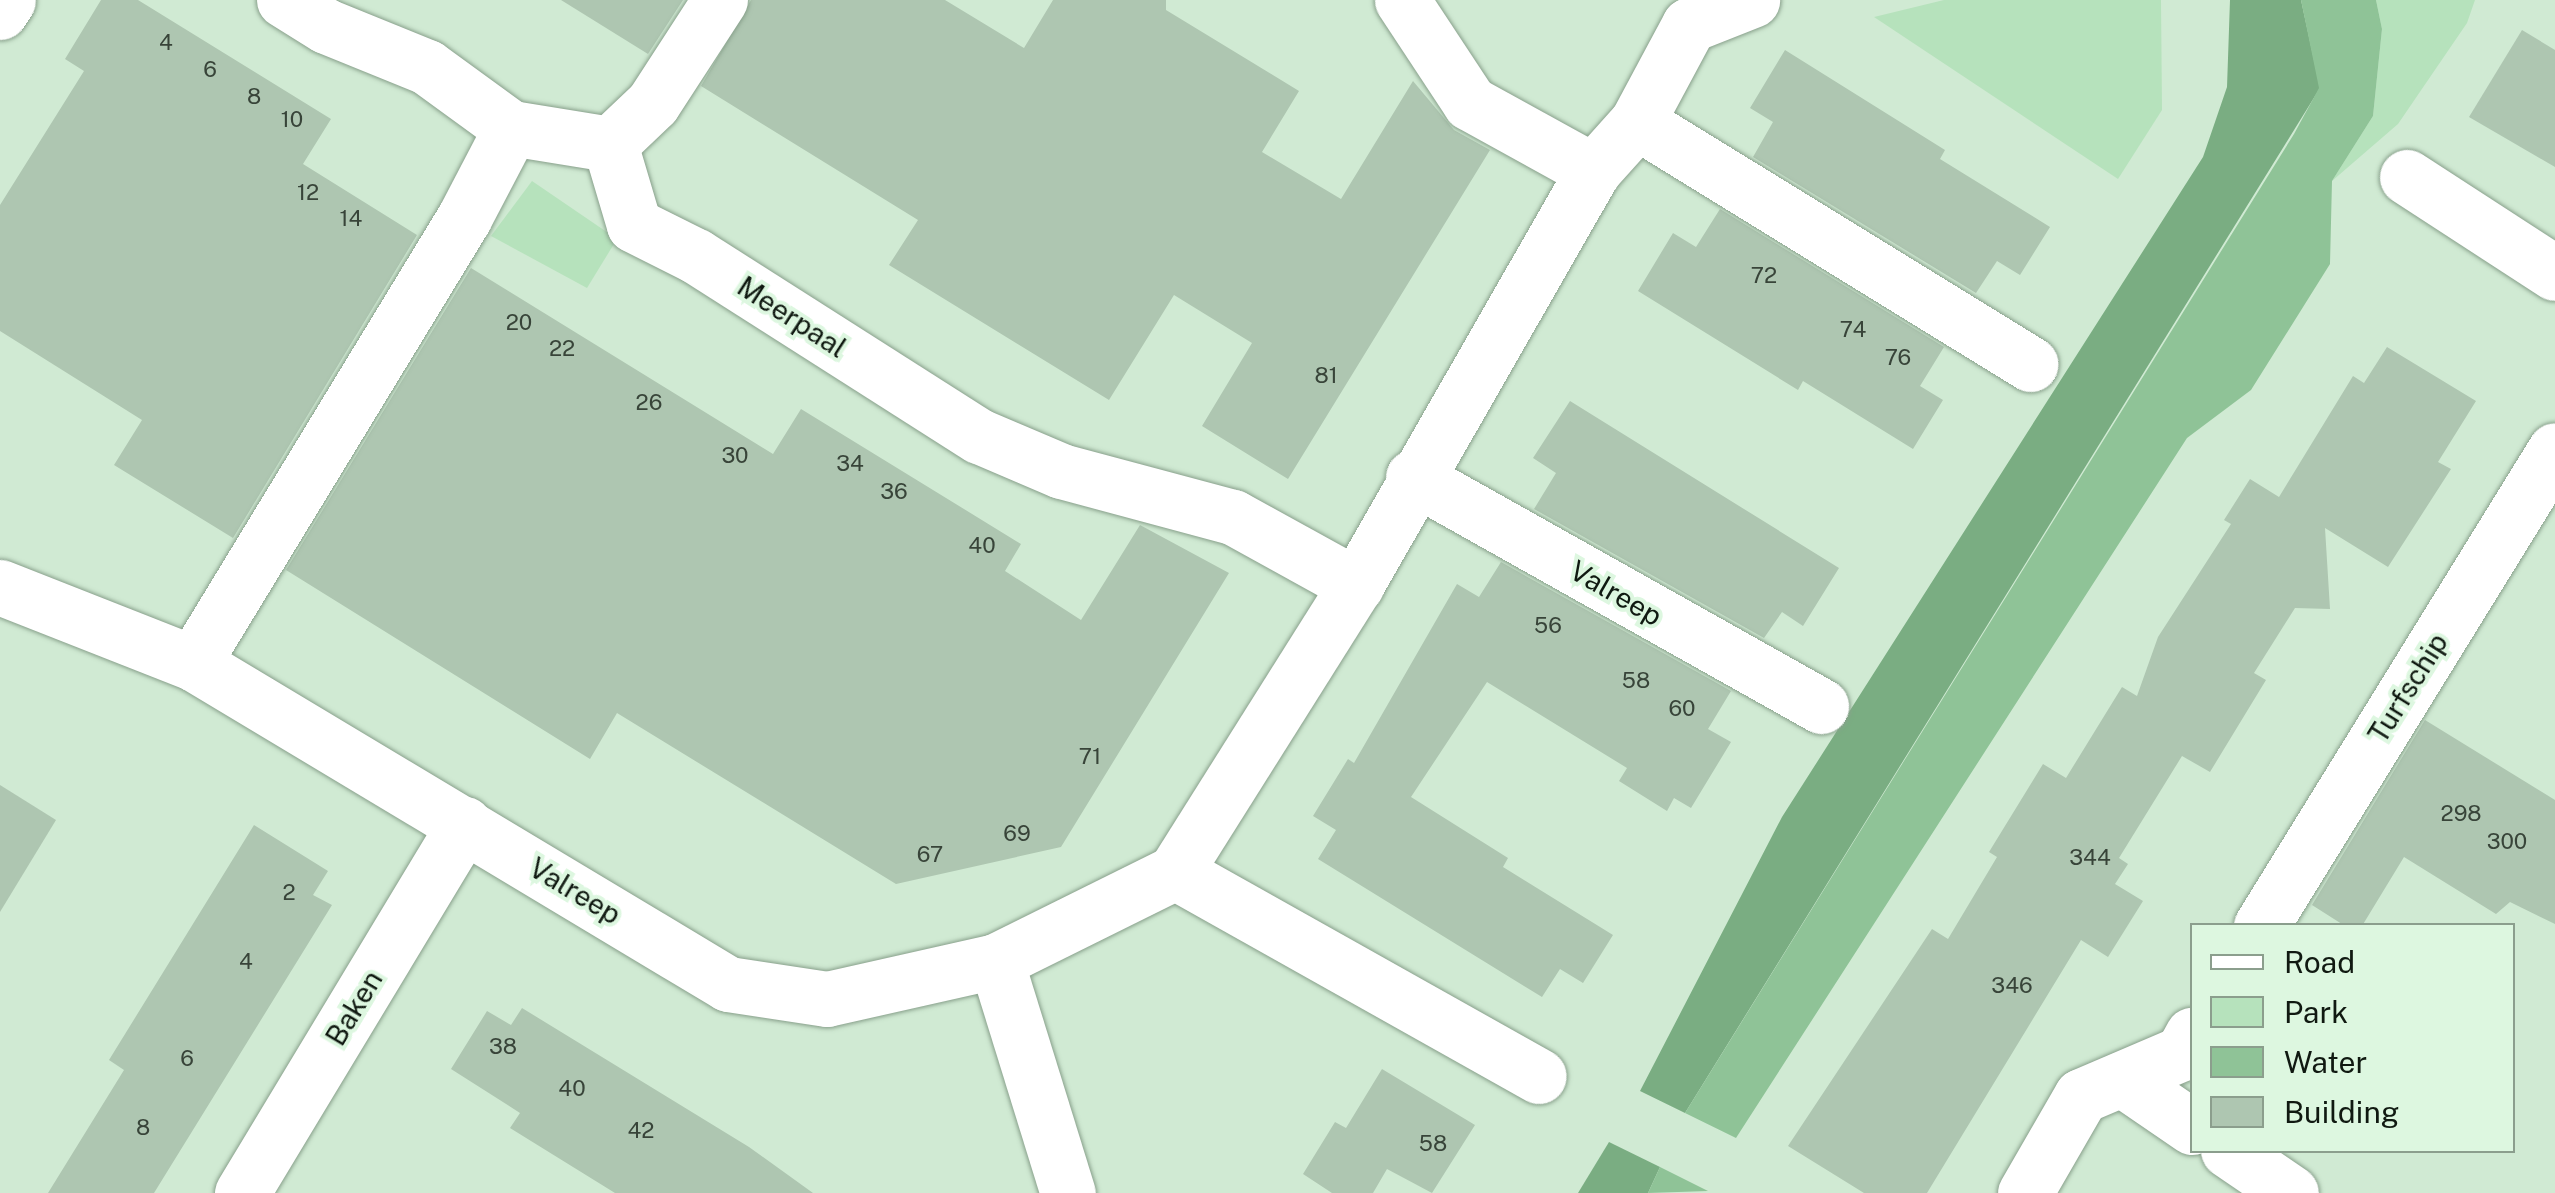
<!DOCTYPE html>
<style>
body{margin:0}
#map{position:relative;width:2555px;height:1193px;overflow:hidden;background:#d0ead3;font-family:"Public Sans",sans-serif}
div>[style]{position:absolute}
.green>*{inset:0;background:#b6e2bc}
.forest>*{inset:0;background:#7aad82}
.water>*{inset:0;background:#8fc397}
.building>*{inset:0;background:#aec6b1}
.roads{filter:drop-shadow(0 0 2px #88a08b) drop-shadow(0 0 2px #88a08b)}
.minor>*{height:55px;margin:-27.5px;padding:0 27.5px;transform-origin:27.5px;border-radius:27.5px;background:#fff}
span{translate:-50% -50%;white-space:nowrap;text-align:center;line-height:1.15;-webkit-text-stroke:8px #ddf7e0;paint-order:stroke}
.number-label{font-size:22px;color:#384439}
.number-label span{-webkit-text-stroke-width:0}
.street-label{font-size:28px;color:#101911}
.legend{position:absolute;left:2190px;top:923px;width:325px;height:230px;box-sizing:border-box;background:#ddf7e0;border:2px solid #8b9e8d;margin:0;padding:12px 18px;list-style:none;font-size:30px;color:#101911}
.legend li{display:flex;align-items:center;gap:20px;height:50px}
.legend b{width:50px;border:2px solid #8b9e8d}
</style>
<div id="map">
<div class="green">
<i style="clip-path:polygon(1944px 0,2161px 0,2162px 110px,2118px 179px,1874px 17px)"></i>
<i style="clip-path:polygon(2376px 0,2475px 0,2467px 23px,2398px 124px,2332px 181px,2373px 116px,2382px 29px)"></i>
<i style="clip-path:polygon(532px 181px,617px 239px,587px 288px,491px 236px)"></i>
</div>
<div class="forest">
<i style="clip-path:polygon(2230px 0,2301px 0,2320px 88px,1685px 1113px,1640px 1091px,1782px 817px,2203px 157px,2227px 87px)"></i>
<i style="clip-path:polygon(1609px 1142px,1660px 1167px,1648px 1193px,1578px 1193px)"></i>
</div>
<div class="water">
<i style="clip-path:polygon(2301px 0,2376px 0,2382px 29px,2373px 116px,2332px 181px,2330px 264px,2251px 390px,2187px 438px,1736px 1138px,1685px 1113px,2294px 134px,2319px 88px)"></i>
<i style="clip-path:polygon(1660px 1167px,1708px 1191px,1648px 1193px)"></i>
</div>
<div class="building">
<i style="clip-path:polygon(101px 0,138px 0,331px 119px,303px 164px,417px 235px,233px 538px,114px 465px,142px 420px,0 331px,0 205px,84px 71px,65px 59px)"></i>
<i style="clip-path:polygon(561px 0,683px 0,648px 54px)"></i>
<i style="clip-path:polygon(751px 0,945px 0,1024px 48px,1053px 0,1166px 0,1166px 10px,1299px 91px,1262px 152px,1341px 199px,1413px 81px,1454px 130px,1490px 150px,1288px 479px,1202px 426px,1252px 343px,1174px 295px,1109px 400px,889px 265px,918px 220px,701px 86px)"></i>
<i style="clip-path:polygon(2522px 30px,2555px 50px,2555px 167px,2469px 117px)"></i>
<i style="clip-path:polygon(1785px 50px,1945px 150px,1940px 159px,2050px 227px,2020px 275px,1997px 261px,1976px 293px,1753px 157px,1773px 122px,1750px 108px)"></i>
<i style="clip-path:polygon(1720px 209px,1944px 347px,1920px 386px,1943px 400px,1913px 449px,1803px 381px,1798px 390px,1638px 291px,1673px 233px,1696px 247px)"></i>
<i style="clip-path:polygon(471px 268px,773px 454px,801px 409px,1021px 544px,1005px 571px,1081px 620px,1140px 525px,1229px 573px,1061px 847px,896px 884px,617px 713px,590px 759px,286px 570px)"></i>
<i style="clip-path:polygon(2387px 347px,2476px 401px,2438px 462px,2451px 469px,2388px 567px,2325px 528px,2330px 609px,2295px 608px,2254px 673px,2266px 680px,2210px 772px,2182px 756px,2119px 858px,2128px 864px,2115px 884px,2143px 901px,2108px 957px,2081px 940px,1927px 1193px,1864px 1193px,1788px 1146px,1932px 929px,1948px 939px,1997px 857px,1989px 852px,2043px 764px,2066px 778px,2122px 687px,2137px 696px,2158px 637px,2231px 524px,2224px 520px,2250px 479px,2279px 497px,2353px 376px,2364px 383px)"></i>
<i style="clip-path:polygon(1570px 401px,1839px 568px,1803px 626px,1782px 612px,1764px 638px,1534px 509px,1556px 473px,1533px 458px)"></i>
<i style="clip-path:polygon(1501px 562px,1731px 691px,1708px 729px,1731px 742px,1691px 808px,1674px 798px,1667px 811px,1619px 781px,1627px 768px,1487px 682px,1411px 797px,1508px 858px,1503px 867px,1613px 935px,1583px 983px,1560px 969px,1542px 997px,1318px 859px,1336px 830px,1313px 816px,1348px 759px,1354px 763px,1457px 584px,1479px 597px)"></i>
<i style="clip-path:polygon(2425px 720px,2555px 800px,2555px 924px,2510px 902px,2496px 914px,2404px 857px,2362px 926px,2345px 926px,2312px 905px)"></i>
<i style="clip-path:polygon(0 785px,56px 820px,0 912px)"></i>
<i style="clip-path:polygon(254px 825px,328px 871px,313px 895px,332px 905px,154px 1193px,48px 1193px,124px 1070px,109px 1060px)"></i>
<i style="clip-path:polygon(522px 1008px,749px 1147px,813px 1193px,615px 1193px,510px 1128px,520px 1113px,451px 1069px,487px 1011px,511px 1025px)"></i>
<i style="clip-path:polygon(1382px 1069px,1475px 1125px,1432px 1193px,1387px 1169px,1373px 1193px,1332px 1193px,1303px 1174px,1335px 1122px,1346px 1128px)"></i>
</div>
<div class="roads">
<div class="minor">
<i style="left:284px;top:0;width:49px;rotate:31.8deg"></i>
<i style="left:326px;top:26px;width:109px;rotate:22.1deg"></i>
<i style="left:427px;top:67px;width:104px;rotate:36deg"></i>
<i style="left:511px;top:128px;width:100px;rotate:9.2deg"></i>
<i style="left:610px;top:144px;width:84px;rotate:73.5deg"></i>
<i style="left:634px;top:225px;width:69px;rotate:26.6deg"></i>
<i style="left:696px;top:256px;width:335px;rotate:32.5deg"></i>
<i style="left:979px;top:436px;width:89px;rotate:23.1deg"></i>
<i style="left:1061px;top:471px;width:178px;rotate:15deg"></i>
<i style="left:1233px;top:517px;width:141px;rotate:28.9deg"></i>
<i style="left:1402px;top:0;width:123px;rotate:56.6deg"></i>
<i style="left:1470px;top:103px;width:141px;rotate:28.9deg"></i>
<i style="left:0;top:12px;width:14px;rotate:-56deg"></i>
<i style="left:1637px;top:122px;width:462px;rotate:31.6deg"></i>
<i style="left:610px;top:144px;width:59px;rotate:-43.6deg"></i>
<i style="left:653px;top:103px;width:123px;rotate:-57deg"></i>
<i style="left:2407px;top:177px;width:176px;rotate:33deg"></i>
<i style="left:1413px;top:477px;width:468px;rotate:29.3deg"></i>
<i style="left:0;top:587px;width:207px;rotate:21.5deg"></i>
<i style="left:193px;top:663px;width:624px;rotate:30.96deg"></i>
<i style="left:728px;top:984px;width:100px;rotate:8.6deg"></i>
<i style="left:827px;top:999px;width:173px;rotate:-12.7deg"></i>
<i style="left:996px;top:961px;width:200px;rotate:-26.4deg"></i>
<i style="left:1175px;top:872px;width:339px;rotate:-57.8deg"></i>
<i style="left:1356px;top:585px;width:477px;rotate:-60.2deg"></i>
<i style="left:1593px;top:171px;width:66px;rotate:-48.1deg"></i>
<i style="left:1637px;top:122px;width:110px;rotate:-61.8deg"></i>
<i style="left:1689px;top:25px;width:68px;rotate:-21.6deg"></i>
<i style="left:193px;top:663px;width:521px;rotate:-58.66deg"></i>
<i style="left:464px;top:218px;width:102px;rotate:-62.4deg"></i>
<i style="left:1175px;top:872px;width:417px;rotate:29.3deg"></i>
<i style="left:2261px;top:926px;width:559px;rotate:-58.3deg"></i>
<i style="left:996px;top:961px;width:243px;rotate:72.8deg"></i>
<i style="left:2122px;top:1079px;width:85px;rotate:34.4deg"></i>
<i style="left:2228px;top:1150px;width:76px;rotate:34.3deg"></i>
<i style="left:242px;top:1193px;width:431px;rotate:-58.9deg"></i>
<i style="left:2025px;top:1193px;width:112px;rotate:-60deg"></i>
<i style="left:2081px;top:1096px;width:110px;rotate:-23.1deg"></i>
<i style="left:2182px;top:1053px;width:21px;rotate:-61deg"></i>
</div>
</div>
<div class="number-label">
<span style="left:166px;top:43px">4</span>
<span style="left:210px;top:70px">6</span>
<span style="left:254px;top:97px">8</span>
<span style="left:292px;top:120px">10</span>
<span style="left:308px;top:193px">12</span>
<span style="left:351px;top:219px">14</span>
<span style="left:1764px;top:276px">72</span>
<span style="left:519px;top:323px">20</span>
<span style="left:1853px;top:330px">74</span>
<span style="left:562px;top:349px">22</span>
<span style="left:1898px;top:358px">76</span>
<span style="left:1326px;top:376px">81</span>
<span style="left:649px;top:403px">26</span>
<span style="left:735px;top:456px">30</span>
<span style="left:850px;top:464px">34</span>
<span style="left:894px;top:492px">36</span>
<span style="left:982px;top:546px">40</span>
<span style="left:1548px;top:626px">56</span>
<span style="left:1636px;top:681px">58</span>
<span style="left:1682px;top:709px">60</span>
<span style="left:1090px;top:757px">71</span>
<span style="left:2461px;top:814px">298</span>
<span style="left:1017px;top:834px">69</span>
<span style="left:2507px;top:842px">300</span>
<span style="left:930px;top:855px">67</span>
<span style="left:2090px;top:858px">344</span>
<span style="left:289px;top:893px">2</span>
<span style="left:246px;top:962px">4</span>
<span style="left:2012px;top:986px">346</span>
<span style="left:503px;top:1047px">38</span>
<span style="left:187px;top:1059px">6</span>
<span style="left:572px;top:1089px">40</span>
<span style="left:143px;top:1128px">8</span>
<span style="left:641px;top:1131px">42</span>
<span style="left:1433px;top:1144px">58</span>
</div>
<div class="street-label">
<span style="left:792px;top:317px;rotate:33deg">Meerpaal</span>
<span style="left:1616px;top:593px;rotate:30deg">Valreep</span>
<span style="left:2408px;top:688px;rotate:-58deg">Turfschip</span>
<span style="left:575px;top:891px;rotate:31deg">Valreep</span>
<span style="left:354px;top:1008px;rotate:-59deg">Baken</span>
</div>
<ul class="legend">
<li><b style="height:12px;background:#fff"></b>Road</li>
<li><b style="height:28px;background:#b6e2bc"></b>Park</li>
<li><b style="height:28px;background:#8fc397"></b>Water</li>
<li><b style="height:28px;background:#aec6b1"></b>Building</li>
</ul>
</div>
